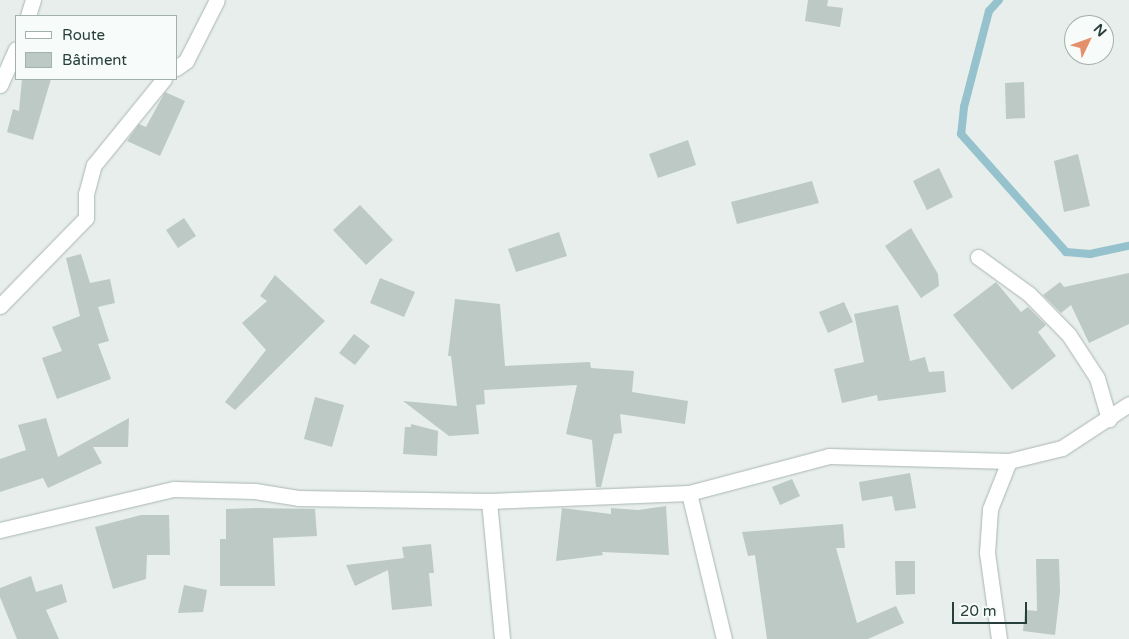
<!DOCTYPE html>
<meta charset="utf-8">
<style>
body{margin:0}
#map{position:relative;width:1129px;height:639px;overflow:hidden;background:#e7eeeb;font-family:"Varela Round",sans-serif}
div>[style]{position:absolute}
.stream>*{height:8px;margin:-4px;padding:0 4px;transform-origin:4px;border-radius:4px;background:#95c2cd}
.building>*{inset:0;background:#bcc9c4}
.roads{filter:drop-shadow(0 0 1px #aab6b2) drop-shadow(0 0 1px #aab6b2)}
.minor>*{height:15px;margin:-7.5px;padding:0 7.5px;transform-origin:7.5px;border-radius:7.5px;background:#fff}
span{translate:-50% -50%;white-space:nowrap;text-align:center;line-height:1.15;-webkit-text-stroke:5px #f7fbf9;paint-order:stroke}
.legend{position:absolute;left:15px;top:15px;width:162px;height:65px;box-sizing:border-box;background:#f7fbf9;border:1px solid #a4b0ad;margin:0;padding:6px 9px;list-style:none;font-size:15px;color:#273f3a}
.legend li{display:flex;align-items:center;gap:10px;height:25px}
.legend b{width:25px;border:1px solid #a4b0ad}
.north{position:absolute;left:1064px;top:15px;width:50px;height:50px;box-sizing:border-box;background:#f7fbf9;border:1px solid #a4b0ad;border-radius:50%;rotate:48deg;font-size:14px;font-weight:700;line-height:20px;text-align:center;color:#273f3a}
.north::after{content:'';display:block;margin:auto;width:18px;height:22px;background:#e5906d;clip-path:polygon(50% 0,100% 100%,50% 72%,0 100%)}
.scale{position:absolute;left:952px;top:602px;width:75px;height:22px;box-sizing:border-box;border:2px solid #273f3a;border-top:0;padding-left:6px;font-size:15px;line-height:18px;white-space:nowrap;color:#273f3a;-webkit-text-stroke:4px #f7fbf9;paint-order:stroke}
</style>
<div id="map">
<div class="stream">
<i style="left:999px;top:0;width:15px;rotate:132deg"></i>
<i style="left:989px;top:11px;width:99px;rotate:104.6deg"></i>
<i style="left:964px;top:107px;width:27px;rotate:96deg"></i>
<i style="left:961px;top:134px;width:158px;rotate:48.3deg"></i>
<i style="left:1066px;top:252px;width:24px;rotate:5deg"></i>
<i style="left:1090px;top:254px;width:40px;rotate:-12deg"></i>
</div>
<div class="building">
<i style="clip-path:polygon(808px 0,828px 0,827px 6px,843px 8px,840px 27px,805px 21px)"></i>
<i style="clip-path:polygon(22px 79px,51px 79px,33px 140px,7px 132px,13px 109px,19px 111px)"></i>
<i style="clip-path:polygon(1024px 82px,1025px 118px,1006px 119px,1005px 83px)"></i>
<i style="clip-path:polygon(165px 92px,185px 101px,160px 156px,127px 141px,139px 124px,146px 127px)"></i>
<i style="clip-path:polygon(688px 140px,696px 165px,658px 178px,649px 154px)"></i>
<i style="clip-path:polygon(1078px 154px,1090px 206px,1064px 212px,1054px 161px)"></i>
<i style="clip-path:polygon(939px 168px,953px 197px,927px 210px,913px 181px)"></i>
<i style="clip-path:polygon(812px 181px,819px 203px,737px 224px,731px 202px)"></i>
<i style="clip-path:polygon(360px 205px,393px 240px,366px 265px,333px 230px)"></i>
<i style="clip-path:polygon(184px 218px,196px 236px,178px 248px,166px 230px)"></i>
<i style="clip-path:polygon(911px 228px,938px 274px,939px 286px,921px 298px,885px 246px)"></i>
<i style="clip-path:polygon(559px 232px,567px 256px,516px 272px,508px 249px)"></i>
<i style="clip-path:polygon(81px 254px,90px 283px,110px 279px,115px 303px,98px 307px,109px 341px,98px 344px,111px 379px,57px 399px,42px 358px,62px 351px,52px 327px,80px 316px,66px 258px)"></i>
<i style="clip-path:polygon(1129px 273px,1129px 324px,1089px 343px,1071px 305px,1061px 313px,1043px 295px,1060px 282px,1064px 287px)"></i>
<i style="clip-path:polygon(275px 275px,325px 321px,235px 410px,225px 402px,266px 350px,242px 323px,267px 301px,260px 296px)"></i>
<i style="clip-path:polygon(380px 278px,415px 292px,404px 317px,370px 303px)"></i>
<i style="clip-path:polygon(996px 282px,1021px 312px,1028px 307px,1046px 325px,1038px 332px,1056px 356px,1012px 390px,953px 315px)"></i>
<i style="clip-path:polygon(455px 299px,500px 304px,505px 366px,590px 362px,591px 368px,634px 371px,632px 392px,688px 401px,685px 424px,620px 414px,622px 433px,614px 434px,601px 487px,596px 487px,592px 440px,566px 434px,577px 385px,484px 390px,485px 404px,476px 405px,479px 434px,449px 436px,403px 401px,457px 406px,451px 356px,448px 356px)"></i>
<i style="clip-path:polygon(844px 302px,853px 322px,828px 333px,819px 312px)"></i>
<i style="clip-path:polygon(898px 305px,910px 361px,925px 357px,929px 372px,944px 371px,946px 392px,878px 401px,877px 395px,842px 403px,834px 369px,864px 362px,854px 314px)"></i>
<i style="clip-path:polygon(354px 334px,370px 346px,355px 365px,339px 353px)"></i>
<i style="clip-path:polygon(315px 397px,344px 405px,332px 447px,304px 439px)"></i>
<i style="clip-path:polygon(46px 418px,58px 457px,129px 418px,128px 447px,93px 447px,102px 463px,48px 488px,43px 478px,0 492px,0 459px,26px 450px,18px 425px)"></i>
<i style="clip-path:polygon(411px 424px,438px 431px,437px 456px,403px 454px,405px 427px,411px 427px)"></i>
<i style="clip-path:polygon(910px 473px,916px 508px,895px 511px,892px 496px,862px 501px,859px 482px)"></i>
<i style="clip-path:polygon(792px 479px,800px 496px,780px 505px,772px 487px)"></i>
<i style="clip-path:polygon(666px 506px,669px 555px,602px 552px,603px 555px,556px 561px,562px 508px,611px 514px,611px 508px,638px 510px)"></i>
<i style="clip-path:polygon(257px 508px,315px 509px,317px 536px,273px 538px,275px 586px,220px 586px,220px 539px,226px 539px,226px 509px)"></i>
<i style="clip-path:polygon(141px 515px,169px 515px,170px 555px,147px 555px,146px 579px,113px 589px,95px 527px)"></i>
<i style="clip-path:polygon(843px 524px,845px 548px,836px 548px,857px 623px,896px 606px,904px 623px,868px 639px,767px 639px,755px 555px,748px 556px,742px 532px)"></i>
<i style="clip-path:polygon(431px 544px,434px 573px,429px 573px,432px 606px,392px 610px,388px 570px,355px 586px,346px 565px,404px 558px,402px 547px)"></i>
<i style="clip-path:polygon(1036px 559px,1059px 559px,1060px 592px,1055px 635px,1023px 631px,1025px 610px,1037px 611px)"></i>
<i style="clip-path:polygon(895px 561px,915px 561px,915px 594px,896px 595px)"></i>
<i style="clip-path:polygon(31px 576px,36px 592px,62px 584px,67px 602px,46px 610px,59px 639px,17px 639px,0 597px,0 588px)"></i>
<i style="clip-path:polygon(184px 585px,207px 590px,203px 612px,178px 613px)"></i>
</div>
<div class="roads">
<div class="minor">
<i style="left:28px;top:16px;width:17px;rotate:-73deg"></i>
<i style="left:176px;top:68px;width:12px;rotate:-35deg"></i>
<i style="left:186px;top:61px;width:68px;rotate:-63.1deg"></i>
<i style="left:0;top:85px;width:39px;rotate:-66deg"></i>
<i style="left:978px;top:257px;width:63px;rotate:36deg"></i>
<i style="left:1029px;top:294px;width:57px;rotate:45.7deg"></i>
<i style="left:1069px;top:335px;width:51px;rotate:56.9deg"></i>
<i style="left:1097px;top:378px;width:43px;rotate:73.7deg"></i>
<i style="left:0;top:306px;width:123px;rotate:-45.7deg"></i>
<i style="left:86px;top:218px;width:24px;rotate:-90deg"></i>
<i style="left:86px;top:194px;width:30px;rotate:-75deg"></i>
<i style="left:94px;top:165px;width:111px;rotate:-50.9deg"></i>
<i style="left:689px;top:493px;width:150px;rotate:76.5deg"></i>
<i style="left:489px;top:501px;width:139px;rotate:84.6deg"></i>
<i style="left:0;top:530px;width:179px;rotate:-13.3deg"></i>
<i style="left:174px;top:489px;width:81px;rotate:1.4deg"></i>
<i style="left:255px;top:491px;width:45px;rotate:9deg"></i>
<i style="left:299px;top:498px;width:190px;rotate:0.9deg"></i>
<i style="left:489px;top:501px;width:200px;rotate:-2.3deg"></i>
<i style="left:689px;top:493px;width:145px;rotate:-14.8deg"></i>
<i style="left:829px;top:456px;width:180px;rotate:1.6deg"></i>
<i style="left:1009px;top:461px;width:55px;rotate:-13.8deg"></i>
<i style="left:1062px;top:448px;width:80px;rotate:-33.3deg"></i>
<i style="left:999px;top:639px;width:87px;rotate:-97.9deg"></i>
<i style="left:987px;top:553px;width:44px;rotate:-86.1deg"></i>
<i style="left:990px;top:509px;width:52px;rotate:-68.4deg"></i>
</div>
</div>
<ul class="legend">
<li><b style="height:6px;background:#fff"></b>Route</li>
<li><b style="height:14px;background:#bcc9c4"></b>Bâtiment</li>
</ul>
<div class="north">N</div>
<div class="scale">20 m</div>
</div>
